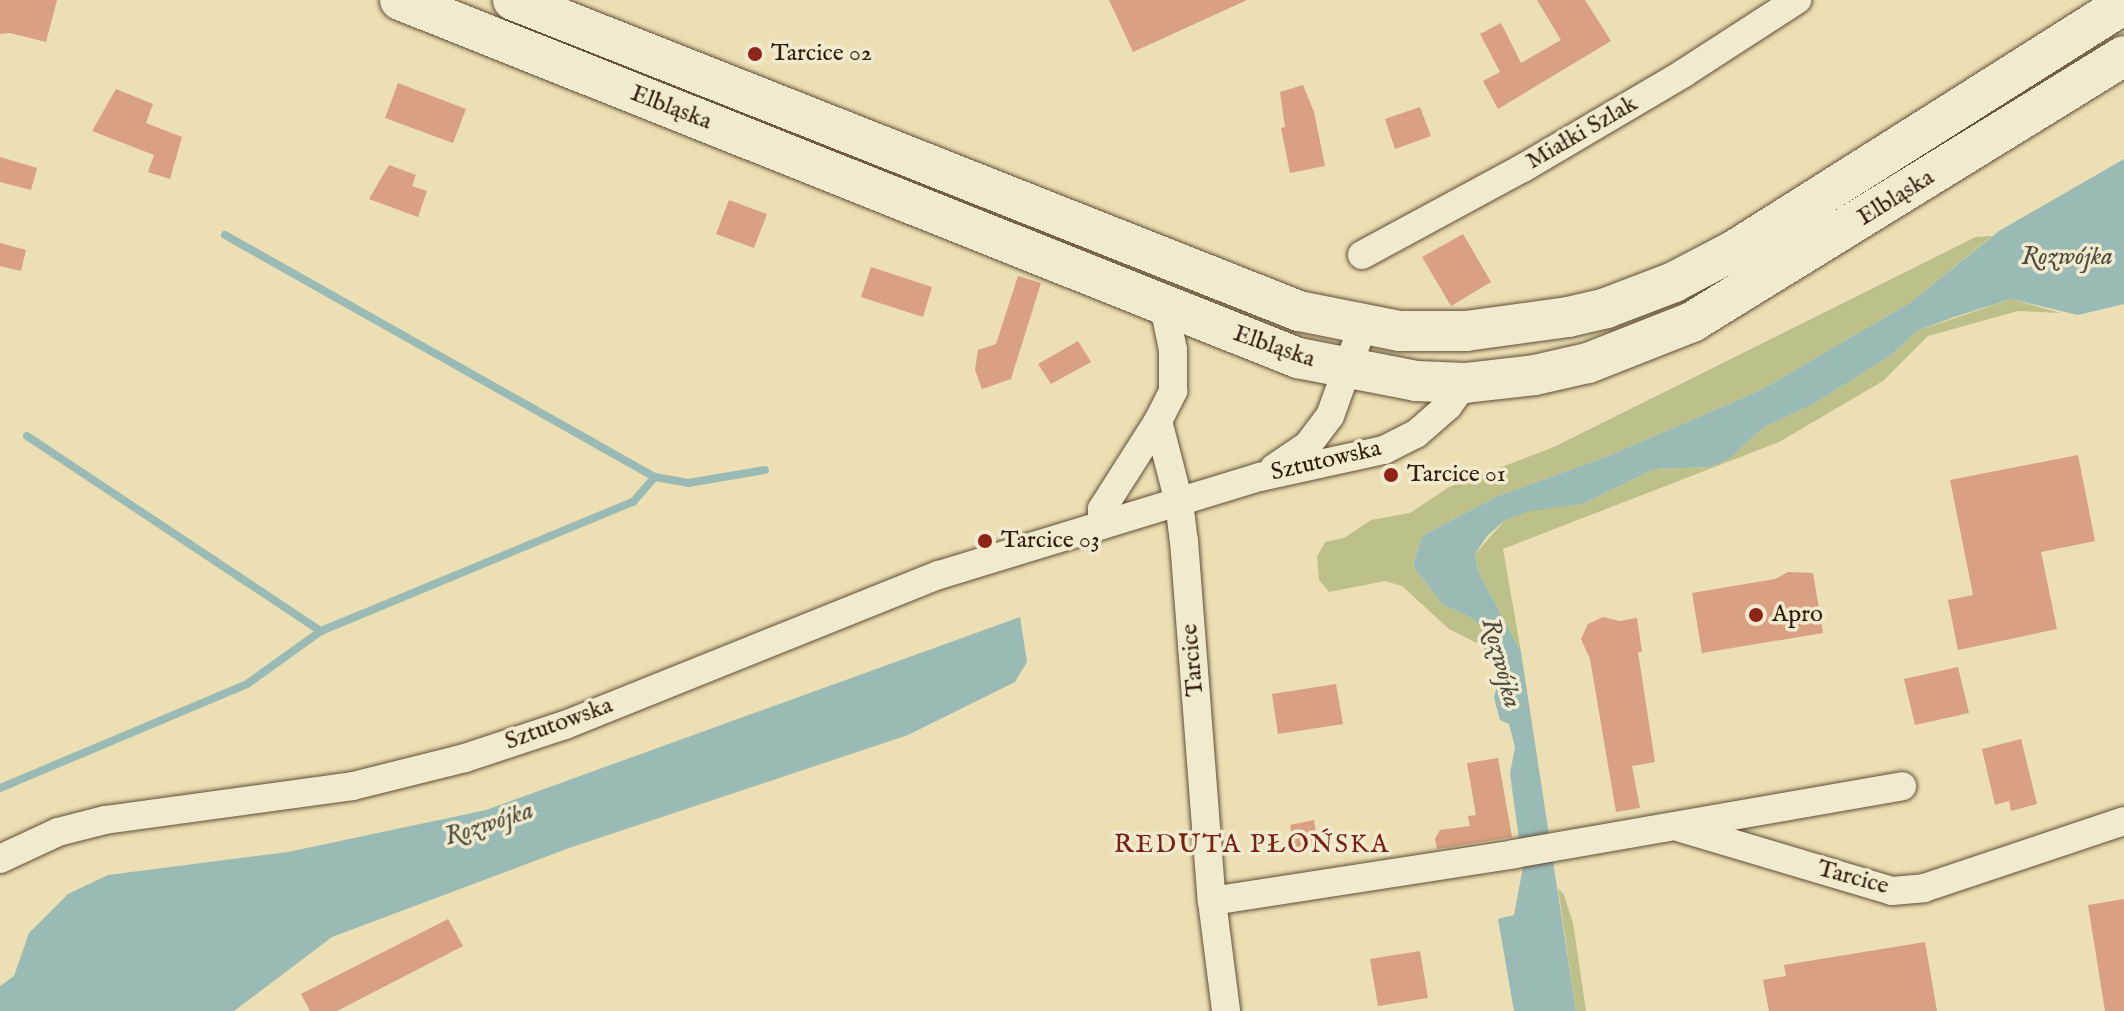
<!DOCTYPE html>
<meta charset="utf-8">
<style>
body{margin:0}
#map{position:relative;width:2124px;height:1011px;overflow:hidden;background:#ebdfb3;font-family:"IM FELL English",serif}
div>[style]{position:absolute}
.green>*{inset:0;background:#bdc088}
.water>*{inset:0;background:#9abbb5}
.stream>*{height:8px;margin:-4px;padding:0 4px;transform-origin:4px;border-radius:4px;background:#9abbb5}
.building>*{inset:0;background:#d9a081}
.roads{filter:drop-shadow(0 0 2px #604e37) drop-shadow(0 0 2px #604e37)}
.street>*{height:28px;margin:-14px;padding:0 14px;transform-origin:14px;border-radius:14px;background:#f2eace}
.secondary>*{height:40px;margin:-20px;padding:0 20px;transform-origin:20px;border-radius:20px;background:#f2eace}
.dots>*{width:22px;height:22px;translate:-50% -50%;box-sizing:border-box;border:4px solid #f2eace;border-radius:50%}
span{translate:-50% -50%;white-space:nowrap;text-align:center;line-height:1.15;-webkit-text-stroke:7px #f2eace;paint-order:stroke}
.poi-label{font-size:24px;color:#311d0e}
.left{translate:0 -50%;text-align:left}
.street-label{font-size:24px;color:#311d0e}
.water-label{font-size:26px;color:#504c40;font-style:italic}
.neighbourhood-label{font-size:26px;color:#7a1f14;letter-spacing:2px}
</style>
<div id="map">
<div class="green">
<i style="clip-path:polygon(1992px 236px,1911px 302px,1761px 390px,1608px 456px,1496px 497px,1422px 536px,1413px 566px,1442px 604px,1470px 617px,1485px 629px,1477px 643px,1449px 629px,1402px 586px,1385px 581px,1329px 592px,1319px 580px,1317px 557px,1325px 542px,1344px 538px,1371px 520px,1410px 513px,1449px 487px,1554px 447px,1976px 237px)"></i>
<i style="clip-path:polygon(2011px 299px,2061px 313px,2018px 311px,1928px 336px,1883px 381px,1779px 442px,1503px 549px,1521px 652px,1478px 571px,1475px 554px,1505px 520px,1529px 510px,1583px 504px,1654px 469px,1710px 467px,1728px 460px,1764px 427px,1812px 405px,1891px 355px,1917px 331px)"></i>
<i style="clip-path:polygon(1558px 888px,1564px 895px,1573px 923px,1586px 1011px,1576px 1011px)"></i>
</div>
<div class="water">
<i style="clip-path:polygon(2124px 159px,2124px 304px,2078px 315px,2011px 299px,1954px 317px,1917px 331px,1891px 355px,1812px 405px,1764px 427px,1728px 460px,1710px 467px,1654px 469px,1583px 504px,1529px 511px,1505px 520px,1487px 536px,1475px 554px,1478px 571px,1521px 652px,1576px 1011px,1514px 1011px,1498px 919px,1514px 915px,1523px 867px,1510px 774px,1515px 747px,1509px 724px,1500px 720px,1494px 698px,1499px 677px,1491px 654px,1477px 643px,1485px 629px,1470px 617px,1442px 604px,1413px 566px,1422px 536px,1496px 497px,1608px 456px,1761px 390px,1911px 302px,1999px 231px)"></i>
<i style="clip-path:polygon(1020px 617px,1027px 662px,1015px 682px,908px 735px,569px 848px,332px 937px,234px 1011px,0 1011px,0 986px,14px 976px,29px 933px,68px 894px,108px 875px,288px 852px,486px 810px)"></i>
</div>
<div class="stream">
<i style="left:225px;top:235px;width:493px;rotate:29.4deg"></i>
<i style="left:27px;top:436px;width:353px;rotate:33.6deg"></i>
<i style="left:0;top:788px;width:268px;rotate:-22.8deg"></i>
<i style="left:247px;top:684px;width:91px;rotate:-35.6deg"></i>
<i style="left:321px;top:631px;width:338px;rotate:-22.5deg"></i>
<i style="left:633px;top:502px;width:33px;rotate:-49deg"></i>
<i style="left:655px;top:477px;width:34px;rotate:10deg"></i>
<i style="left:688px;top:483px;width:78px;rotate:-9.6deg"></i>
</div>
<div class="building">
<i style="clip-path:polygon(0 0,57px 0,46px 42px,10px 33px,0 34px)"></i>
<i style="clip-path:polygon(1109px 0,1247px 0,1133px 52px)"></i>
<i style="clip-path:polygon(1537px 0,1585px 0,1611px 41px,1498px 109px,1483px 81px,1500px 72px,1480px 34px,1501px 23px,1521px 63px,1561px 40px)"></i>
<i style="clip-path:polygon(398px 83px,466px 109px,453px 143px,385px 118px)"></i>
<i style="clip-path:polygon(1303px 85px,1314px 112px,1325px 166px,1290px 173px,1281px 128px,1285px 127px,1280px 92px)"></i>
<i style="clip-path:polygon(116px 89px,153px 104px,146px 123px,182px 137px,170px 179px,148px 172px,154px 155px,92px 131px)"></i>
<i style="clip-path:polygon(1420px 107px,1431px 136px,1395px 149px,1385px 119px)"></i>
<i style="clip-path:polygon(0 157px,37px 168px,31px 190px,0 182px)"></i>
<i style="clip-path:polygon(389px 165px,416px 175px,412px 186px,427px 191px,418px 217px,369px 199px)"></i>
<i style="clip-path:polygon(729px 200px,767px 214px,754px 248px,716px 234px)"></i>
<i style="clip-path:polygon(1463px 234px,1491px 282px,1451px 306px,1422px 257px)"></i>
<i style="clip-path:polygon(0 243px,26px 250px,21px 271px,0 266px)"></i>
<i style="clip-path:polygon(871px 267px,932px 287px,923px 317px,861px 297px)"></i>
<i style="clip-path:polygon(1018px 276px,1041px 283px,1011px 379px,982px 389px,975px 370px,978px 350px,996px 344px)"></i>
<i style="clip-path:polygon(1078px 341px,1091px 362px,1051px 384px,1038px 364px)"></i>
<i style="clip-path:polygon(2078px 455px,2095px 541px,2041px 552px,2057px 629px,1958px 650px,1948px 600px,1973px 595px,1950px 480px)"></i>
<i style="clip-path:polygon(1788px 572px,1813px 573px,1823px 633px,1702px 653px,1692px 593px,1775px 579px)"></i>
<i style="clip-path:polygon(1603px 617px,1619px 621px,1637px 618px,1642px 652px,1638px 652px,1655px 762px,1632px 766px,1640px 808px,1616px 812px,1590px 659px,1581px 639px,1588px 624px)"></i>
<i style="clip-path:polygon(1958px 667px,1969px 713px,1915px 725px,1904px 679px)"></i>
<i style="clip-path:polygon(1336px 684px,1343px 724px,1278px 734px,1272px 694px)"></i>
<i style="clip-path:polygon(2021px 739px,2037px 804px,2011px 811px,2009px 801px,1995px 805px,1982px 749px)"></i>
<i style="clip-path:polygon(1498px 758px,1512px 837px,1437px 849px,1435px 839px,1440px 830px,1470px 826px,1468px 816px,1476px 815px,1467px 763px)"></i>
<i style="clip-path:polygon(1314px 820px,1318px 845px,1294px 850px,1290px 825px)"></i>
<i style="clip-path:polygon(2124px 899px,2124px 1011px,2105px 1011px,2088px 905px)"></i>
<i style="clip-path:polygon(448px 919px,463px 946px,337px 1011px,310px 1011px,301px 994px)"></i>
<i style="clip-path:polygon(1925px 942px,1937px 1011px,1769px 1011px,1763px 980px,1786px 976px,1784px 965px)"></i>
<i style="clip-path:polygon(1420px 951px,1428px 998px,1378px 1006px,1370px 959px)"></i>
</div>
<div class="roads">
<div class="street">
<i style="left:1362px;top:255px;width:183px;rotate:-28.4deg"></i>
<i style="left:1523px;top:168px;width:187px;rotate:-30.5deg"></i>
<i style="left:1684px;top:73px;width:135px;rotate:-32.9deg"></i>
<i style="left:1158px;top:421px;width:84px;rotate:75.5deg"></i>
<i style="left:1179px;top:502px;width:39px;rotate:83deg"></i>
<i style="left:1184px;top:541px;width:361px;rotate:85.6deg"></i>
<i style="left:1212px;top:901px;width:111px;rotate:82.7deg"></i>
<i style="left:1274px;top:468px;width:41px;rotate:-34.1deg"></i>
<i style="left:1308px;top:445px;width:36px;rotate:-53deg"></i>
<i style="left:1330px;top:416px;width:97px;rotate:-70.1deg"></i>
<i style="left:1102px;top:525px;width:16px;rotate:-90deg"></i>
<i style="left:1102px;top:509px;width:104px;rotate:-57.5deg"></i>
<i style="left:1158px;top:421px;width:34px;rotate:-63deg"></i>
<i style="left:1173px;top:391px;width:41px;rotate:-90deg"></i>
<i style="left:1173px;top:350px;width:45px;rotate:-101.6deg"></i>
<i style="left:1681px;top:828px;width:220px;rotate:16.6deg"></i>
<i style="left:1892px;top:891px;width:32px;rotate:-5deg"></i>
<i style="left:1924px;top:888px;width:211px;rotate:-18.5deg"></i>
<i style="left:0;top:859px;width:64px;rotate:-25deg"></i>
<i style="left:58px;top:832px;width:49px;rotate:-14.3deg"></i>
<i style="left:105px;top:820px;width:250px;rotate:-7.8deg"></i>
<i style="left:353px;top:786px;width:115px;rotate:-14deg"></i>
<i style="left:465px;top:758px;width:105px;rotate:-18.3deg"></i>
<i style="left:565px;top:725px;width:403px;rotate:-21.9deg"></i>
<i style="left:939px;top:575px;width:336px;rotate:-17deg"></i>
<i style="left:1260px;top:477px;width:127px;rotate:-12.3deg"></i>
<i style="left:1384px;top:450px;width:36px;rotate:-27deg"></i>
<i style="left:1416px;top:434px;width:43px;rotate:-41.2deg"></i>
<i style="left:1448px;top:406px;width:29px;rotate:-54deg"></i>
<i style="left:1212px;top:901px;width:306px;rotate:-8.8deg"></i>
<i style="left:1514px;top:854px;width:394px;rotate:-9.9deg"></i>
</div>
<div class="secondary">
<i style="left:400px;top:0;width:967px;rotate:21.74deg"></i>
<i style="left:1298px;top:358px;width:120px;rotate:11deg"></i>
<i style="left:1416px;top:381px;width:49px;rotate:2.3deg"></i>
<i style="left:1465px;top:383px;width:70px;rotate:-6.5deg"></i>
<i style="left:1535px;top:375px;width:54px;rotate:-12.8deg"></i>
<i style="left:1588px;top:363px;width:112px;rotate:-21.5deg"></i>
<i style="left:1692px;top:322px;width:507px;rotate:-31.62deg"></i>
<i style="left:513px;top:0;width:845px;rotate:21.59deg"></i>
<i style="left:1299px;top:311px;width:103px;rotate:11.2deg"></i>
<i style="left:1400px;top:331px;width:66px"></i>
<i style="left:1466px;top:331px;width:103px;rotate:-7.8deg"></i>
<i style="left:1568px;top:317px;width:39px;rotate:-13deg"></i>
<i style="left:1606px;top:308px;width:73px;rotate:-20.9deg"></i>
<i style="left:1674px;top:282px;width:69px;rotate:-27.7deg"></i>
<i style="left:1735px;top:250px;width:460px;rotate:-32.3deg"></i>
</div>
</div>
<div class="dots">
<i style="left:755px;top:54px;background:#8f2418"></i>
<i style="left:1391px;top:475px;background:#8f2418"></i>
<i style="left:985px;top:541px;background:#8f2418"></i>
<i style="left:1756px;top:615px;background:#8f2418"></i>
</div>
<div class="poi-label">
<span class="left" style="left:771px;top:54px">Tarcice 02</span>
<span class="left" style="left:1407px;top:475px">Tarcice 01</span>
<span class="left" style="left:1001px;top:541px">Tarcice 03</span>
<span class="left" style="left:1772px;top:615px">Apro</span>
</div>
<div class="street-label">
<span style="left:671px;top:108px;rotate:21deg">Elbląska</span>
<span style="left:1582px;top:133px;rotate:-30deg">Miałki Szlak</span>
<span style="left:1896px;top:198px;rotate:-32deg">Elbląska</span>
<span style="left:1274px;top:347px;rotate:19deg">Elbląska</span>
<span style="left:1326px;top:461px;rotate:-13deg">Sztutowska</span>
<span style="left:1193px;top:660px;rotate:-95deg">Tarcice</span>
<span style="left:559px;top:724px;rotate:-20deg">Sztutowska</span>
<span style="left:1853px;top:878px;rotate:15deg">Tarcice</span>
</div>
<div class="water-label">
<span style="left:2067px;top:257px">Rozwójka</span>
<span style="left:1501px;top:663px;rotate:75deg">Rozwójka</span>
<span style="left:489px;top:824px;rotate:-18deg">Rozwójka</span>
</div>
<div class="neighbourhood-label">
<span style="left:1252px;top:845px">REDUTA PŁOŃSKA</span>
</div>
</div>
